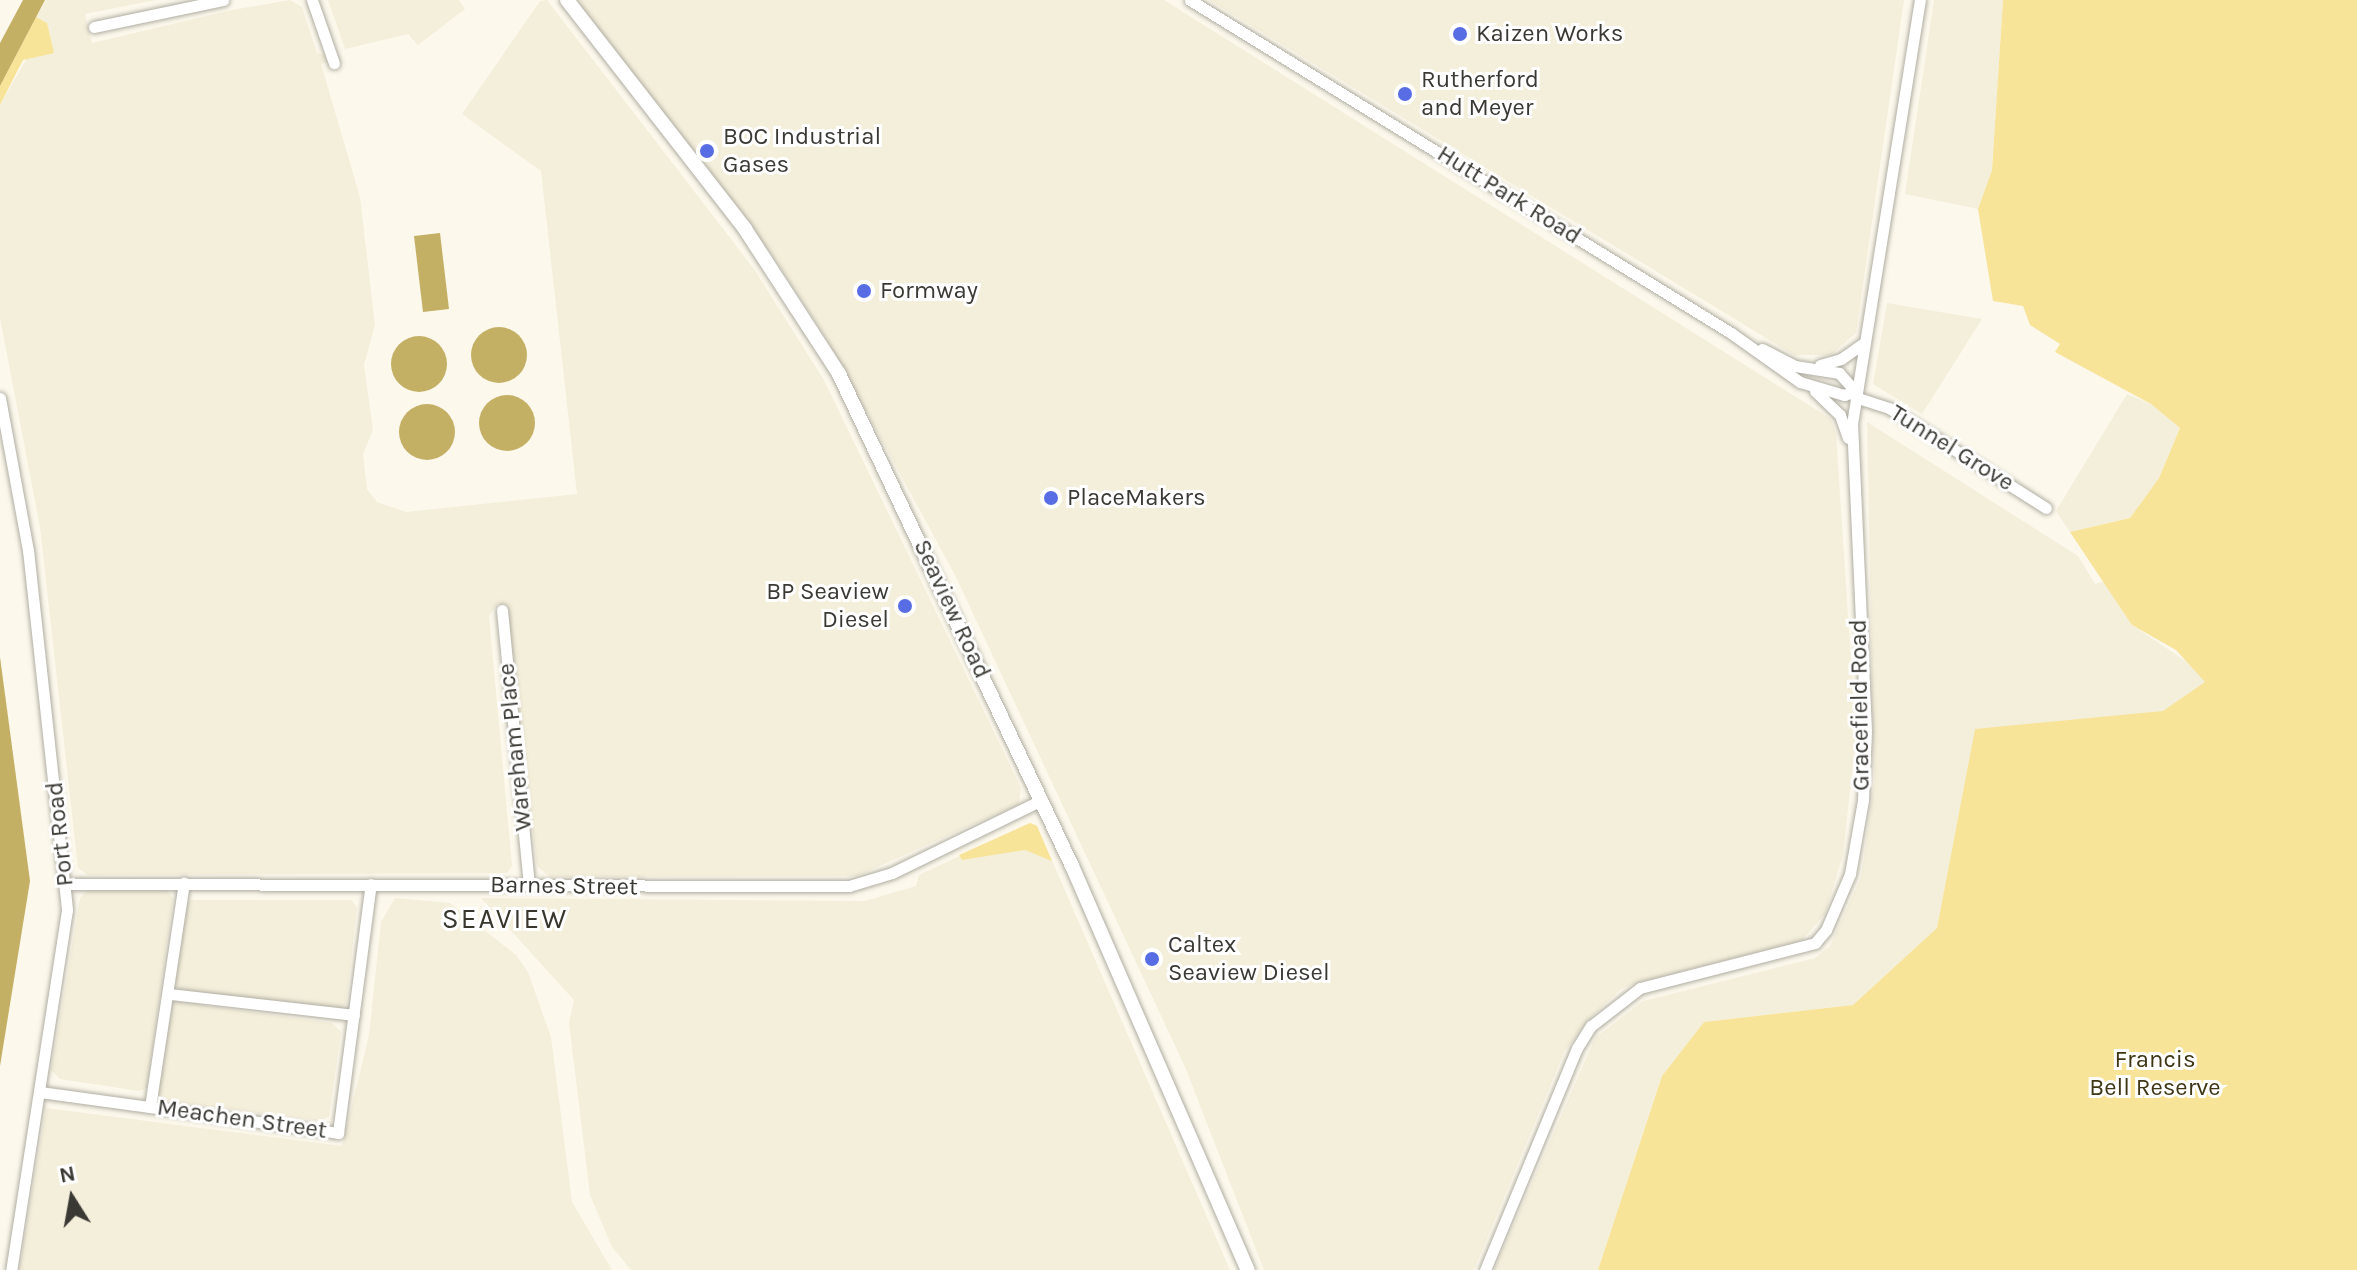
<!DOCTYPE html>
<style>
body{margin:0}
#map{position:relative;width:2357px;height:1270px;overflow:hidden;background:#fcf8ec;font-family:Karla,sans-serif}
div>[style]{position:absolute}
.built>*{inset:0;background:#f4efdb}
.green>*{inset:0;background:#f8e499}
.water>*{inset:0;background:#c4b065}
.round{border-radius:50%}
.roads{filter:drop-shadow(0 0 2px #b0ada2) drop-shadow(0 0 2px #b0ada2)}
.minor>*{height:11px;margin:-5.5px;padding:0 5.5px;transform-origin:5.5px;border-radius:5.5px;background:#fff}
.major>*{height:14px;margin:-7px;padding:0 7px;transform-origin:7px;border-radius:7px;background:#fff}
.dots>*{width:22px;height:22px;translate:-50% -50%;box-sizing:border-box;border:4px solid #fff;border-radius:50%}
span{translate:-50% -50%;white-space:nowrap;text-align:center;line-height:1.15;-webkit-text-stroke:6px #fff;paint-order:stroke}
.poi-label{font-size:24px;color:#3a3934}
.left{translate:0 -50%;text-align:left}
.right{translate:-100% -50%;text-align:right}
.street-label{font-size:24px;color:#3a3934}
.park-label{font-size:24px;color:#3e3614}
.quarter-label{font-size:28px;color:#39372d;letter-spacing:2px}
.north{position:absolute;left:32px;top:1158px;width:80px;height:80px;-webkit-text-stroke:6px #fff;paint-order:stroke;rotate:349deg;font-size:22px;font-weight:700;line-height:32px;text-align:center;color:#3a3934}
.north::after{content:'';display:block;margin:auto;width:28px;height:36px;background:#3a3934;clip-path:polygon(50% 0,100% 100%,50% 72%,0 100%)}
</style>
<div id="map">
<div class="built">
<i style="clip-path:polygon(46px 0,156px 0,85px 14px,92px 43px,232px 10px,290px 0,302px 7px,317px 53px,326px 55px,327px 62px,321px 64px,360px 197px,375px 325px,364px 365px,373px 430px,363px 454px,367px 489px,377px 502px,406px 512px,577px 494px,541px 171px,462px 114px,540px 1px,547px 0,754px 269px,824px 380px,1021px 788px,1019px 804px,857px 876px,550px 877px,537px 866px,507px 609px,498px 603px,489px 616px,512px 866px,507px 873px,88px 875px,78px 868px,40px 527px,0 318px,0 105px,47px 23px,36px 17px)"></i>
<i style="clip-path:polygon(328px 0,459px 0,465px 9px,418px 45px,408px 34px,345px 49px)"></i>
<i style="clip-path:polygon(576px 0,1164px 0,1831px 419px,1836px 434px,1856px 736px,1843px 855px,1825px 914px,1802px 940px,1640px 982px,1621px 989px,1589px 1019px,1564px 1052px,1474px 1270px,1264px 1270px,1185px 1067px,955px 575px,826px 338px,772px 255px)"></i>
<i style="clip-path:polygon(1209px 0,1904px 0,1856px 333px,1831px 355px,1794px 355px)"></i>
<i style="clip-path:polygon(1934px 0,2003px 0,1992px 170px,1978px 209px,1905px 194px)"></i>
<i style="clip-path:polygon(1887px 303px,1982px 319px,1922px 414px,1873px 384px)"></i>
<i style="clip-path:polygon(2127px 394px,2151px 404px,2180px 428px,2159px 478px,2130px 518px,2070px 532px,2056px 511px)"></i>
<i style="clip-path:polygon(1867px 422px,2078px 556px,2095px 584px,2104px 581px,2132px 625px,2196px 668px,2205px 682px,2202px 688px,2163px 711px,2121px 719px,1975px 730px,1937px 928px,1853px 1005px,1704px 1022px,1662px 1076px,1598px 1270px,1494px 1270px,1595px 1038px,1643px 1001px,1815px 958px,1830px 946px,1861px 877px,1874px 783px)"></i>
<i style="clip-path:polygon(1030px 823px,1037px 826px,1230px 1270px,631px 1270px,612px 1247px,590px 1195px,569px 1023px,574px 1000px,481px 898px,865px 901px,916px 886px,919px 875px)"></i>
<i style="clip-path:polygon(88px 890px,166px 890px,173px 898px,147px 1088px,139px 1091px,60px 1079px,51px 1070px,80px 898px)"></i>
<i style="clip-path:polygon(395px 898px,450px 903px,516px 955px,528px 972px,551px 1037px,572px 1202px,612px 1270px,19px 1270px,46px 1108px,342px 1146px,369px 1035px,381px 922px)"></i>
<i style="clip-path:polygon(192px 900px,352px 900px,357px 908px,346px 1004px,339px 1010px,180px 991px,175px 980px,185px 906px)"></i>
<i style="clip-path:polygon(173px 1001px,332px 1023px,341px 1032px,329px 1116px,322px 1121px,161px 1100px,157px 1094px)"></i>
</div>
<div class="green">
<i style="clip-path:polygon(2003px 0,2357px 0,2357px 1270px,1598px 1270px,1662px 1076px,1704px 1022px,1853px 1005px,1937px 928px,1975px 729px,2163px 711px,2205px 682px,2176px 650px,2132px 625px,2070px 532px,2130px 518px,2159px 478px,2180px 428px,2151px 404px,2055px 352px,2060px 344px,2030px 325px,2023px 306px,1993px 301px,1978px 209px,1992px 170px)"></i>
<i style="clip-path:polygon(36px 17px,47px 23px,54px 53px,23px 60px,0 105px,0 86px)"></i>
<i style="clip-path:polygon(1030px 823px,1037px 826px,1052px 861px,1025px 850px,962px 860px,959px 855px)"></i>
</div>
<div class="water">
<i style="clip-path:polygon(23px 0,45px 0,0 86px,0 43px)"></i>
<i style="clip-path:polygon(440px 233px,449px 309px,423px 312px,414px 236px)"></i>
<i class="round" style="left:471px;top:327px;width:56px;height:56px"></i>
<i class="round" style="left:391px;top:336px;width:56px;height:56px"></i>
<i class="round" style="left:479px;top:395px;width:56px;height:56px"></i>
<i class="round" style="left:399px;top:404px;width:56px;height:56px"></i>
<i style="clip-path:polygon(0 657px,30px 881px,0 1066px)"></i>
</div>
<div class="roads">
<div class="minor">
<i style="left:312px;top:0;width:67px;rotate:70.8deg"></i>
<i style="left:1190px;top:0;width:635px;rotate:31.61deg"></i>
<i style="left:1731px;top:333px;width:85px;rotate:35.4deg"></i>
<i style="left:1800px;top:382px;width:46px;rotate:16.5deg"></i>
<i style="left:1844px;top:395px;width:12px;rotate:-20deg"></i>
<i style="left:94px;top:27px;width:132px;rotate:-11.8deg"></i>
<i style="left:1762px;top:349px;width:37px;rotate:27deg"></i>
<i style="left:1795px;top:366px;width:45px;rotate:9deg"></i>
<i style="left:1839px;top:373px;width:24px;rotate:48deg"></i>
<i style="left:1820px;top:365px;width:22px;rotate:-16deg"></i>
<i style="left:1841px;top:359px;width:29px;rotate:-35deg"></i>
<i style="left:1815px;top:391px;width:35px;rotate:44deg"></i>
<i style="left:1840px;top:415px;width:24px;rotate:71deg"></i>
<i style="left:1855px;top:397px;width:36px;rotate:18deg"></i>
<i style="left:1889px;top:408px;width:186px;rotate:32.5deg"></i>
<i style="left:0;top:398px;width:155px;rotate:79.6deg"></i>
<i style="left:28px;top:550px;width:362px;rotate:83.8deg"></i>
<i style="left:67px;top:910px;width:364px;rotate:98.8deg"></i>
<i style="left:502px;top:610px;width:275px;rotate:84.4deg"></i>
<i style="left:67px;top:884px;width:782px;rotate:0.15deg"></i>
<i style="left:849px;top:886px;width:45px;rotate:-16.8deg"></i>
<i style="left:892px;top:873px;width:167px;rotate:-26deg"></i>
<i style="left:170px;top:994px;width:185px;rotate:6.5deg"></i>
<i style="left:40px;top:1092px;width:301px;rotate:7.8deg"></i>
<i style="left:338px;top:1133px;width:251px;rotate:-82.5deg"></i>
<i style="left:150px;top:1107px;width:227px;rotate:-81.4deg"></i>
<i style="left:1485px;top:1270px;width:240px;rotate:-67.5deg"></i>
<i style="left:1577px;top:1048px;width:26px;rotate:-58deg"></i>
<i style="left:1591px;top:1026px;width:62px;rotate:-37.8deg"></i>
<i style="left:1640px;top:988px;width:181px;rotate:-14.4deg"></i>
<i style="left:1815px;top:943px;width:17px;rotate:-50deg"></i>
<i style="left:1826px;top:930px;width:61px;rotate:-66.8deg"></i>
<i style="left:1850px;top:874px;width:75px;rotate:-80deg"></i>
<i style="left:1863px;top:800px;width:69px;rotate:-87.5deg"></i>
<i style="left:1866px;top:731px;width:307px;rotate:-92.6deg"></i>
<i style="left:1852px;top:424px;width:429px;rotate:-80.9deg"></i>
</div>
<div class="major">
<i style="left:567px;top:0;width:290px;rotate:52.1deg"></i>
<i style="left:745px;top:229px;width:173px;rotate:57deg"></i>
<i style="left:839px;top:374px;width:544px;rotate:64.66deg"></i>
<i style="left:1072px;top:866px;width:441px;rotate:66.5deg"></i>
</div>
</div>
<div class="dots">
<i style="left:1460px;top:34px;background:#586ce3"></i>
<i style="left:1405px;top:94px;background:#586ce3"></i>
<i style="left:707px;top:151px;background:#586ce3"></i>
<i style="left:864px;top:291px;background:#586ce3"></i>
<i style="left:1051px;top:498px;background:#586ce3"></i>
<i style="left:905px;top:606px;background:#586ce3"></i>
<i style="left:1152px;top:959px;background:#586ce3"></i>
</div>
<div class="poi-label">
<span class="left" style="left:1476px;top:34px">Kaizen Works</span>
<span class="left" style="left:1421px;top:94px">Rutherford<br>and Meyer</span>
<span class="left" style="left:723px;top:151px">BOC Industrial<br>Gases</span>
<span class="left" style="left:880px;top:291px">Formway</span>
<span class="left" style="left:1067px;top:498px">PlaceMakers</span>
<span class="right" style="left:889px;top:606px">BP Seaview<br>Diesel</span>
<span class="left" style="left:1168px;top:959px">Caltex<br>Seaview Diesel</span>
</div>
<div class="street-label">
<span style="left:1509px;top:195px;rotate:32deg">Hutt Park Road</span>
<span style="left:1952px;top:448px;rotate:32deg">Tunnel Grove</span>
<span style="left:952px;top:609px;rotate:65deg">Seaview Road</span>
<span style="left:1860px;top:705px;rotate:-91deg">Gracefield Road</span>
<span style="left:515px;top:747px;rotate:-96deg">Wareham Place</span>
<span style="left:60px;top:834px;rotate:-96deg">Port Road</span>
<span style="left:564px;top:886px;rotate:1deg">Barnes Street</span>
<span style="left:242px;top:1119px;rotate:8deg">Meachen Street</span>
</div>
<div class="park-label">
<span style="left:2155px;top:1074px">Francis<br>Bell Reserve</span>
</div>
<div class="quarter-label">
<span style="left:505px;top:919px">SEAVIEW</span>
</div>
<div class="north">N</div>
</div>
